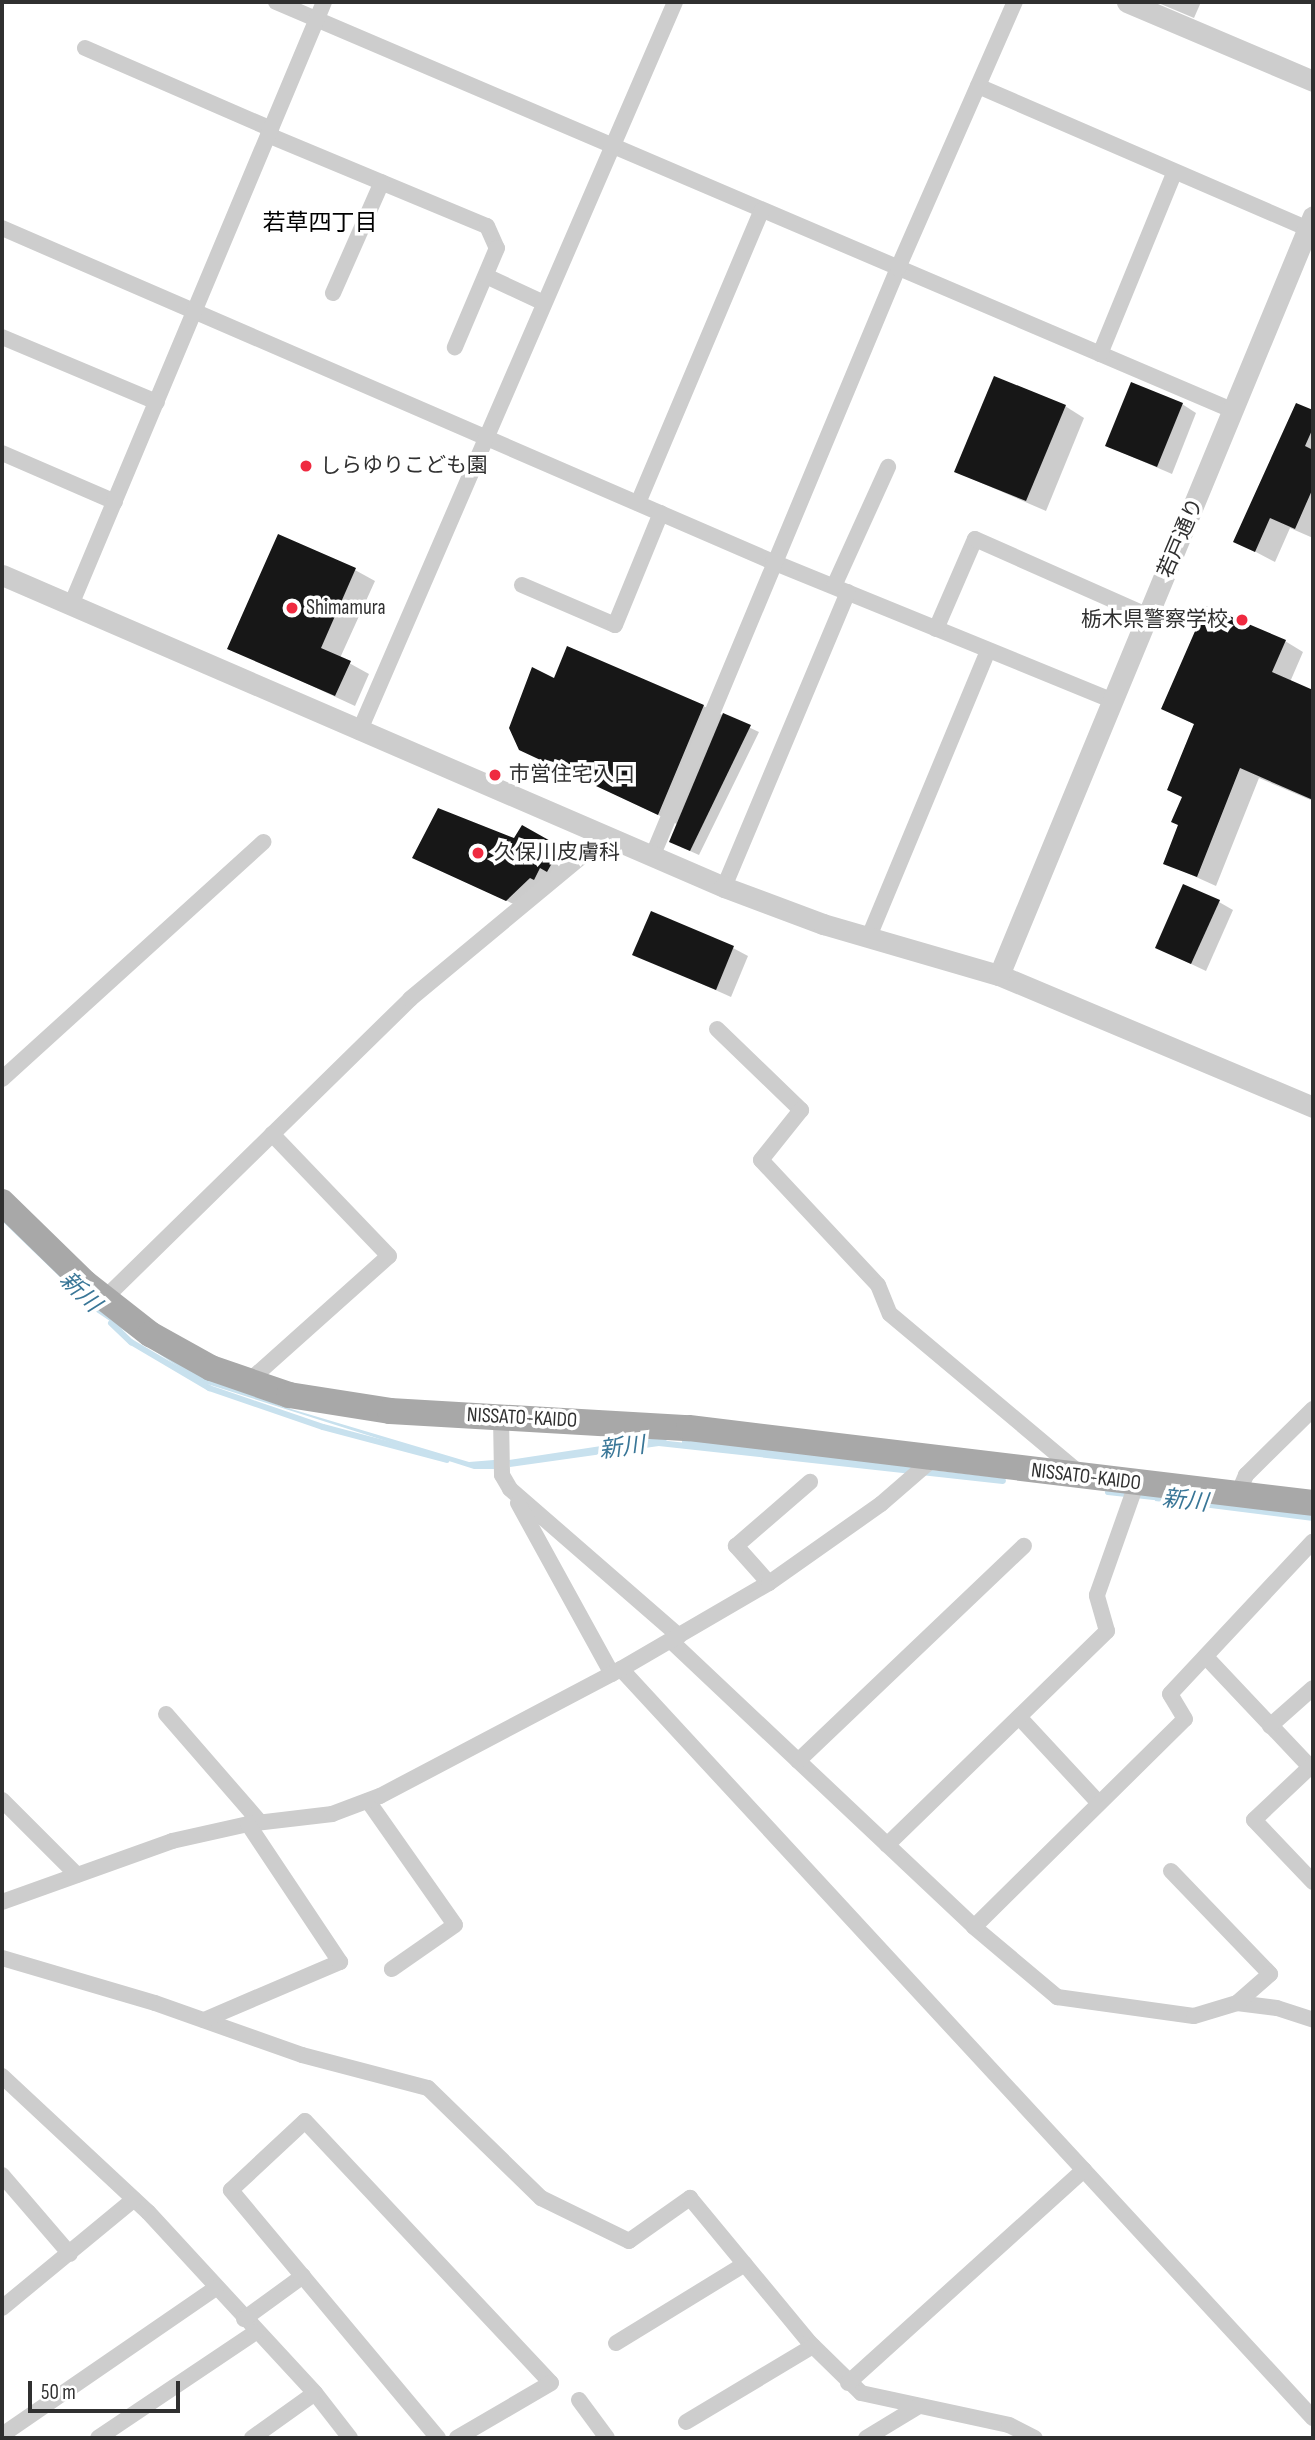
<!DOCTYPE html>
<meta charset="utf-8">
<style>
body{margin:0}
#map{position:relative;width:1315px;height:2440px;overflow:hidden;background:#fff;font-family:"Sofia Sans Condensed","Noto Sans JP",sans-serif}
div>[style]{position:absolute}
.water>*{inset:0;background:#c8e1ee}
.shadow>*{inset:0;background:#0003}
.stream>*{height:6px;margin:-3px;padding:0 3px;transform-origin:3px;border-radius:3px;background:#c8e1ee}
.building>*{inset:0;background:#171717}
.minor>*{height:16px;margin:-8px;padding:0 8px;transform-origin:8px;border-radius:8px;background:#cdcdcd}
.tertiary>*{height:21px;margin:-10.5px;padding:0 10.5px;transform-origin:10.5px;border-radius:10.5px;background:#cdcdcd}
.primary>*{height:26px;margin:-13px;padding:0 13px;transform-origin:13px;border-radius:13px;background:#a8a8a8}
.dots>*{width:19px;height:19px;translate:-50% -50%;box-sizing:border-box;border:4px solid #fff;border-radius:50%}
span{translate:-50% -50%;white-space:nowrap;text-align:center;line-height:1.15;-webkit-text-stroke:7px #fff;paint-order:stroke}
.poi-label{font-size:21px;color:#303030}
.left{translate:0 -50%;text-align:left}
.right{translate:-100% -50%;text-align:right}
.street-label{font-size:21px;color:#303030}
.neighbourhood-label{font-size:23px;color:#000}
.water-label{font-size:23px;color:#397697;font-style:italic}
.frame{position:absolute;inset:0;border:4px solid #303030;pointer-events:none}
.scale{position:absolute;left:28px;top:2381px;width:152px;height:32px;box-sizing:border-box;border:4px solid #303030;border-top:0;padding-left:9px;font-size:21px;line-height:24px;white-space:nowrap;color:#303030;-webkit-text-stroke:5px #fff;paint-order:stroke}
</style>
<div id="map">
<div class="water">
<i style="clip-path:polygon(2px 1211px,206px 1376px,281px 1406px,469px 1462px,494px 1460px,495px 1469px,474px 1469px,201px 1382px,95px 1311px,2px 1221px)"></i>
<i style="clip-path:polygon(667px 1436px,666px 1445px,510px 1467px,509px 1460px)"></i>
<i style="clip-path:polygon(682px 1437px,912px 1462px,911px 1470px,682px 1445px)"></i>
<i style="clip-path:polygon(1156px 1493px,1313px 1512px,1313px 1521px,1155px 1501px)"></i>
</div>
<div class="shadow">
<i style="clip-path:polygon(1156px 2px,1201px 2px,1194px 18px)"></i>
<i style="clip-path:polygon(1182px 404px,1196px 413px,1172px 474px,1107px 446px)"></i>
<i style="clip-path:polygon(1297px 405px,1313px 412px,1313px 538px,1290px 528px,1275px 562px,1235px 541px)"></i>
<i style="clip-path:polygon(1065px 406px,1084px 418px,1046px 511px,956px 472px)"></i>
<i style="clip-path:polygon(355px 570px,375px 581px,340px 658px,369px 674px,355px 706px,230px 648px)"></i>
<i style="clip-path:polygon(1285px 641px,1303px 652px,1290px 682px,1313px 692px,1313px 801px,1259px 778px,1216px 886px,1165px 863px,1180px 825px,1196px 725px,1163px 709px)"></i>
<i style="clip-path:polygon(555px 681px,703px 706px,759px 732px,699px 855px,681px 847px,679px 825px,521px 749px)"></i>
<i style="clip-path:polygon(523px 827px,572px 855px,518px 906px,426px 864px,515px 841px)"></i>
<i style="clip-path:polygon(1219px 902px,1233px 910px,1206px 971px,1172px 955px)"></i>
<i style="clip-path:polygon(733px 948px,748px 956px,731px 997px,635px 954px)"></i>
</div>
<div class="stream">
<i style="left:111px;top:1323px;width:28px;rotate:44deg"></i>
<i style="left:131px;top:1342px;width:91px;rotate:30.5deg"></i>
<i style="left:209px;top:1388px;width:120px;rotate:18.9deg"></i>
<i style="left:323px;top:1427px;width:128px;rotate:14.9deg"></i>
<i style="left:659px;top:1443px;width:346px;rotate:6.3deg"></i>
<i style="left:1108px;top:1492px;width:55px;rotate:6.2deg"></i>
</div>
<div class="building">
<i style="clip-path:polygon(994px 376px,1066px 405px,1026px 501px,954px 472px)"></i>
<i style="clip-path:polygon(1131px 382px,1183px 403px,1157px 467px,1105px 446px)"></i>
<i style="clip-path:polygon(1296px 403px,1313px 410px,1313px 428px,1305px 446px,1313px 450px,1313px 488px,1295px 529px,1270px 518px,1255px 552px,1233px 542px)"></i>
<i style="clip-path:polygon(278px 534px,356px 568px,321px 648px,351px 661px,335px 696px,227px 649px)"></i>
<i style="clip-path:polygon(1206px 606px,1286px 640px,1272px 672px,1313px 690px,1313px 800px,1240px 768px,1197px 877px,1163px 864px,1178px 825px,1171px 822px,1182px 797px,1167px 790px,1194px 724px,1161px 709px)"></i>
<i style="clip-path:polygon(567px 646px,704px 705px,658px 815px,519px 750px,509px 728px,532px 667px,554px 678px)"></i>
<i style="clip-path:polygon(723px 713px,751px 725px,690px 851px,669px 842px)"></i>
<i style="clip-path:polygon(438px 808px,514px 838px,522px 825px,561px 847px,547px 872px,540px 868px,534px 880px,530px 878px,506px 901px,412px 858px)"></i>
<i style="clip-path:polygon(1183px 884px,1220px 900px,1191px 964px,1155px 948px)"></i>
<i style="clip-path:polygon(651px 911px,734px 946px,716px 990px,632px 955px)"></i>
</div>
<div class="minor">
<i style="left:276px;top:2px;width:1042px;rotate:23.12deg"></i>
<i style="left:85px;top:48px;width:203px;rotate:23.5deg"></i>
<i style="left:978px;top:86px;width:360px;rotate:23.4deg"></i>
<i style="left:268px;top:135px;width:237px;rotate:22.6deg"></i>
<i style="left:487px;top:226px;width:24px;rotate:66deg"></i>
<i style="left:497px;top:248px;width:108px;rotate:113deg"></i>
<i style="left:2px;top:228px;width:840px;rotate:23.42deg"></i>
<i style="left:773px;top:562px;width:368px;rotate:22.2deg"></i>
<i style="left:486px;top:276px;width:64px;rotate:25deg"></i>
<i style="left:333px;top:293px;width:121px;rotate:-66.2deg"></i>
<i style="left:2px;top:337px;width:168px;rotate:22.8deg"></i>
<i style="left:1100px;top:354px;width:195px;rotate:-67.7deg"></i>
<i style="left:2px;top:453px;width:123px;rotate:23.4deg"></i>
<i style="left:638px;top:503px;width:318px;rotate:-67.1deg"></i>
<i style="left:522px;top:585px;width:101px;rotate:23.3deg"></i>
<i style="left:615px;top:625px;width:121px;rotate:-67.7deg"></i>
<i style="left:834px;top:586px;width:131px;rotate:-65.6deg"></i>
<i style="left:71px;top:605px;width:654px;rotate:-67.24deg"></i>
<i style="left:936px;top:629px;width:98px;rotate:-66.6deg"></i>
<i style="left:975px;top:539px;width:190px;rotate:23.9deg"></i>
<i style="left:359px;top:732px;width:795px;rotate:-66.59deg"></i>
<i style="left:652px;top:857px;width:638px;rotate:-67.33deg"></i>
<i style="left:898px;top:268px;width:291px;rotate:-66.3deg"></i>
<i style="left:724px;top:887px;width:320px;rotate:-67.2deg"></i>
<i style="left:868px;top:939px;width:312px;rotate:-67.4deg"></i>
<i style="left:717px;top:1029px;width:117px;rotate:44deg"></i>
<i style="left:801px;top:1110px;width:64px;rotate:128.7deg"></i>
<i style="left:761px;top:1160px;width:171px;rotate:46.9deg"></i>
<i style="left:878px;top:1285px;width:31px;rotate:68deg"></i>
<i style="left:890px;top:1314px;width:246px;rotate:40deg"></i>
<i style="left:2px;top:1079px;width:353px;rotate:-42.2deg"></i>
<i style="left:104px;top:1299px;width:429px;rotate:-44.4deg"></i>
<i style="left:410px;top:999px;width:254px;rotate:-39.7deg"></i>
<i style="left:248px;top:1382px;width:189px;rotate:-41.8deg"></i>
<i style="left:389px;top:1256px;width:169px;rotate:-133.8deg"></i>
<i style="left:501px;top:1417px;width:58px;rotate:89deg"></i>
<i style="left:502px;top:1475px;width:16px;rotate:60deg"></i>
<i style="left:510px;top:1489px;width:224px;rotate:41deg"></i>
<i style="left:1238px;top:1494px;width:21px;rotate:-67deg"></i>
<i style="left:1246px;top:1475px;width:94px;rotate:-44.6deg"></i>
<i style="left:518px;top:1503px;width:195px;rotate:61.2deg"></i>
<i style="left:769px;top:1583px;width:50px;rotate:-131.7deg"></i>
<i style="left:736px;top:1546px;width:98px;rotate:-40.9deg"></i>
<i style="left:671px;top:1641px;width:417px;rotate:43.3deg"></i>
<i style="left:974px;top:1927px;width:109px;rotate:40.1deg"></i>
<i style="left:1057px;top:1997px;width:138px;rotate:7.9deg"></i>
<i style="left:1194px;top:2016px;width:45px;rotate:-16.8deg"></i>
<i style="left:1237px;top:2003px;width:40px;rotate:7.1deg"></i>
<i style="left:1277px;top:2008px;width:38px;rotate:18deg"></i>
<i style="left:1206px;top:1657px;width:151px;rotate:46.6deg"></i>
<i style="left:1310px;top:1767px;width:77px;rotate:136.6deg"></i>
<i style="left:1254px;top:1820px;width:86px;rotate:46.4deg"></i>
<i style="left:621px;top:1669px;width:1020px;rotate:47.27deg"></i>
<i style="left:166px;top:1714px;width:143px;rotate:49deg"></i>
<i style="left:1019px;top:1717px;width:117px;rotate:47.1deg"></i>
<i style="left:1270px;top:1726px;width:57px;rotate:-41.5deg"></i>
<i style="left:798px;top:1761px;width:312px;rotate:-43.6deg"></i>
<i style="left:2px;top:1800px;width:106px;rotate:45deg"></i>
<i style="left:368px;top:1801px;width:151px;rotate:54.9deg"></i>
<i style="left:455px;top:1925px;width:77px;rotate:145.1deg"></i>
<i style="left:887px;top:1845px;width:307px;rotate:-44.2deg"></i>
<i style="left:1107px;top:1631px;width:37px;rotate:-106deg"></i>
<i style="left:1097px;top:1595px;width:120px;rotate:-70.5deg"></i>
<i style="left:1171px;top:1871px;width:143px;rotate:46.1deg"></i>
<i style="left:1270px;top:1974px;width:44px;rotate:138.7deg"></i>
<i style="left:2px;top:1902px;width:181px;rotate:-19.7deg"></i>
<i style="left:172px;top:1841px;width:78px;rotate:-12.6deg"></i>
<i style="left:248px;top:1824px;width:85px;rotate:-6.8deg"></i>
<i style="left:332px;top:1814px;width:51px;rotate:-20.6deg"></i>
<i style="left:380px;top:1796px;width:272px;rotate:-27.8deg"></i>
<i style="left:621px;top:1669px;width:171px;rotate:-30.2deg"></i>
<i style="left:769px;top:1583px;width:137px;rotate:-35.2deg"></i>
<i style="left:881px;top:1504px;width:69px;rotate:-40.9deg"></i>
<i style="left:974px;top:1927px;width:296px;rotate:-44.6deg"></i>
<i style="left:1185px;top:1719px;width:29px;rotate:-121deg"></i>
<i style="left:1170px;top:1694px;width:209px;rotate:-46.9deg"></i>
<i style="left:2px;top:1958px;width:159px;rotate:16.4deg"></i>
<i style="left:155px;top:2003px;width:156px;rotate:19.5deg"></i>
<i style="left:302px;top:2055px;width:130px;rotate:14.7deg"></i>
<i style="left:428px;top:2088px;width:158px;rotate:44.2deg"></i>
<i style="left:541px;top:2198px;width:98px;rotate:26deg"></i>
<i style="left:629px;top:2241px;width:75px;rotate:-35.2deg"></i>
<i style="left:690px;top:2198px;width:187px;rotate:50.4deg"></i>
<i style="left:809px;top:2342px;width:73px;rotate:44.4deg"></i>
<i style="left:861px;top:2393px;width:151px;rotate:12.2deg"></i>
<i style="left:1009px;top:2425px;width:29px;rotate:27deg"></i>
<i style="left:204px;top:2020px;width:148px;rotate:-23.1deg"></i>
<i style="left:340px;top:1962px;width:166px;rotate:-123.7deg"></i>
<i style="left:2px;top:2076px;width:200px;rotate:43deg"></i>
<i style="left:148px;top:2212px;width:246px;rotate:47.3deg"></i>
<i style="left:315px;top:2393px;width:57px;rotate:52.1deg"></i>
<i style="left:2px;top:2175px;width:104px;rotate:49.3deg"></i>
<i style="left:2px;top:2308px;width:171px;rotate:-39.5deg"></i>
<i style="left:244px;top:2319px;width:73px;rotate:-36.1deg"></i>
<i style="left:616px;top:2343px;width:151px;rotate:-31.5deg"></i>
<i style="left:848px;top:2383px;width:318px;rotate:-42.1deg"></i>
<i style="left:579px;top:2400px;width:47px;rotate:53.6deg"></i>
<i style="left:686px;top:2422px;width:148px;rotate:-30.9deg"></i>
<i style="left:2px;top:2435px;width:260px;rotate:-34.5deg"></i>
<i style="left:98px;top:2438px;width:190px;rotate:-33.9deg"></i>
<i style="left:252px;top:2438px;width:77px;rotate:-35.5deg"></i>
<i style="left:438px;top:2438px;width:323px;rotate:-129.9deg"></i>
<i style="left:231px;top:2190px;width:101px;rotate:-43deg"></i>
<i style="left:305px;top:2121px;width:359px;rotate:46.8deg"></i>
<i style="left:551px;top:2383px;width:109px;rotate:149.7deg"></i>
<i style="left:866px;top:2438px;width:62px;rotate:-31.1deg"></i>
</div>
<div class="tertiary">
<i style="left:1127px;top:2px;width:202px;rotate:23deg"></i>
<i style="left:2px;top:575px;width:787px;rotate:23.37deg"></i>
<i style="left:724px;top:887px;width:106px;rotate:20.5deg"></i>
<i style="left:823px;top:924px;width:183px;rotate:16.2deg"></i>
<i style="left:999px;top:975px;width:341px;rotate:22.8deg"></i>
<i style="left:999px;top:975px;width:821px;rotate:-67.53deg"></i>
</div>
<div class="primary">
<i style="left:2px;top:1202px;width:116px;rotate:44.3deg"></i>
<i style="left:85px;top:1283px;width:83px;rotate:38.1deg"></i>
<i style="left:150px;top:1334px;width:70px;rotate:29.1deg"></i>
<i style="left:211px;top:1368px;width:83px;rotate:19.1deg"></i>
<i style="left:289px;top:1395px;width:102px;rotate:9deg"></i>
<i style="left:390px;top:1411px;width:299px;rotate:3.3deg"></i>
<i style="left:689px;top:1428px;width:628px;rotate:6.85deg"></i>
</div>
<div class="dots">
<i style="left:306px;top:466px;background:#ef2a40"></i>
<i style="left:292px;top:608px;background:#ef2a40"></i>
<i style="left:1242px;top:620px;background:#ef2a40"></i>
<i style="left:495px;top:775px;background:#ef2a40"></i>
<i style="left:478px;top:853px;background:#ef2a40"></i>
</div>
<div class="poi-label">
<span class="left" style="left:320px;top:466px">しらゆりこども園</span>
<span class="left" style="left:306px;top:608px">Shimamura</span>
<span class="right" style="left:1228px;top:620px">栃木県警察学校</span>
<span class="left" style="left:509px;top:775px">市営住宅入口</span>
<span class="left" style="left:494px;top:853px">久保川皮膚科</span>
</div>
<div class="street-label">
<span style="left:1181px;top:538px;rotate:-67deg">若戸通り</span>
<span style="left:522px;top:1418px;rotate:3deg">NISSATO-KAIDO</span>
<span style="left:1086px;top:1477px;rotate:7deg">NISSATO-KAIDO</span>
</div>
<div class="neighbourhood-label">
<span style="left:320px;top:223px">若草四丁目</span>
</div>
<div class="water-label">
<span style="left:80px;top:1292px;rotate:44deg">新川</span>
<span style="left:622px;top:1448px;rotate:-7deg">新川</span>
<span style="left:1185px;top:1501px;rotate:6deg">新川</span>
</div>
<div class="frame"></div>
<div class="scale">50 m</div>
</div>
